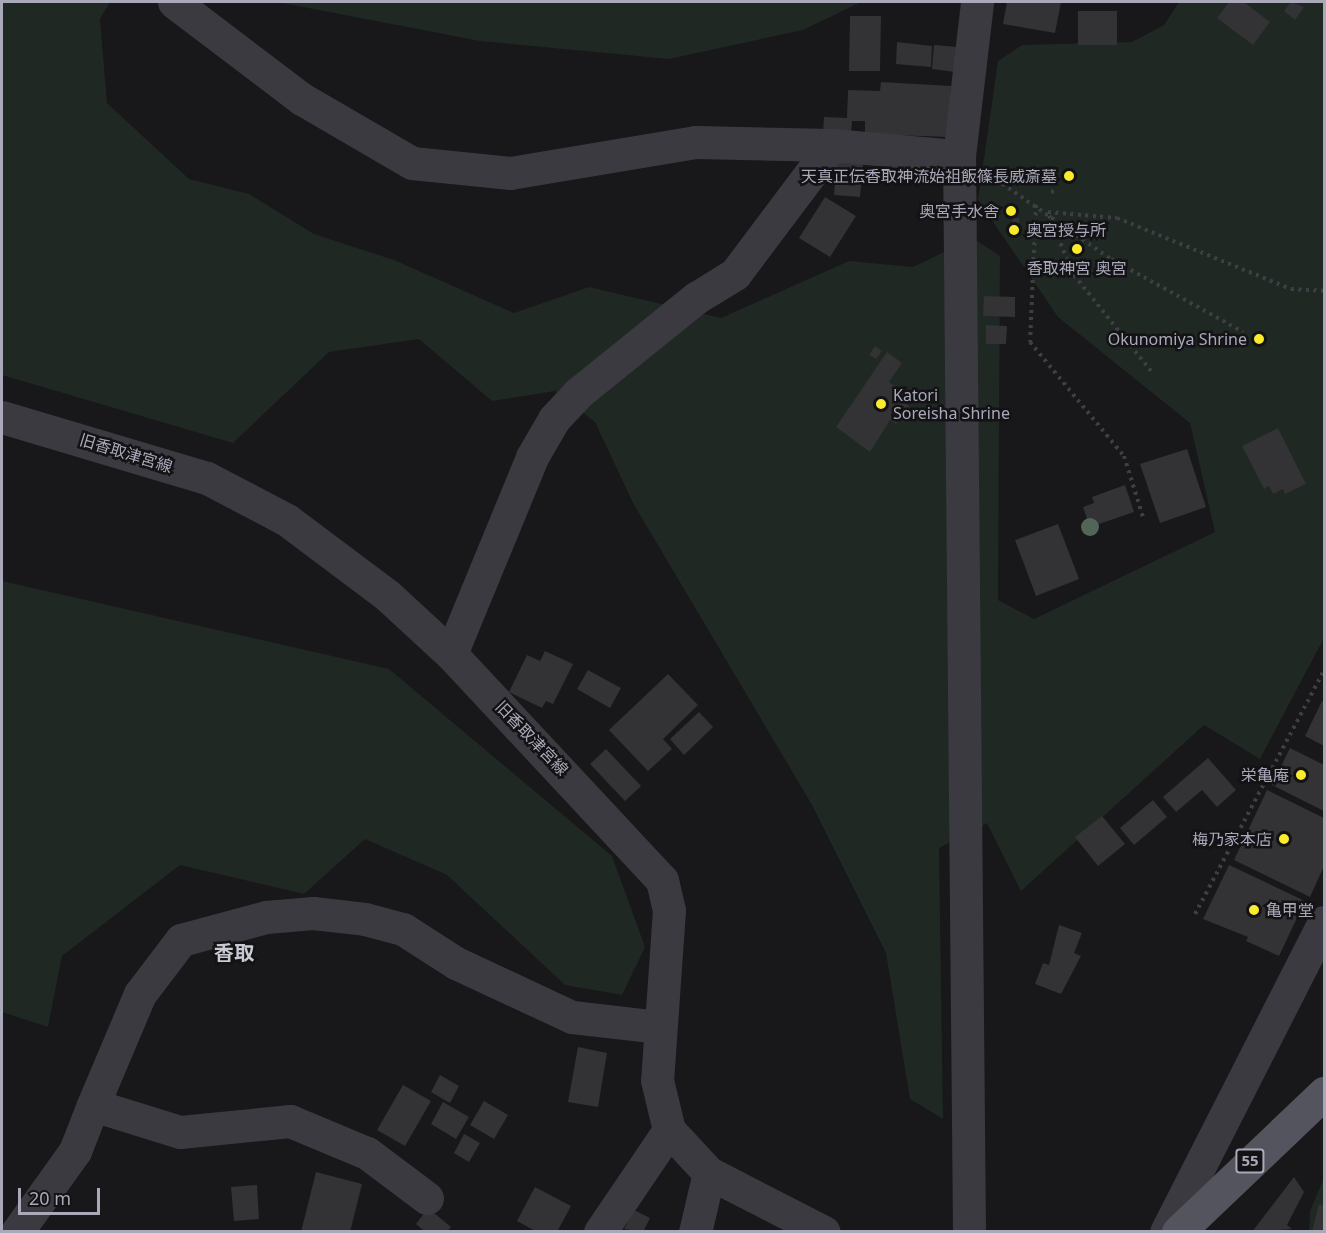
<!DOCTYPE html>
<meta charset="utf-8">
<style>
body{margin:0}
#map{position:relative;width:1326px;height:1233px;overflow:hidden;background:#181719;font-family:"Noto Sans","Noto Sans JP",sans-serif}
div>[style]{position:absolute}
.green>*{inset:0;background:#1f2822}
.building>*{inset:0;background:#333235}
.path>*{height:4px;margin-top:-2px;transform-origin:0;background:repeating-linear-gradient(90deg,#3e3e45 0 3px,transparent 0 7.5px)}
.minor>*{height:33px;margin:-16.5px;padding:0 16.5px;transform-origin:16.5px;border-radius:16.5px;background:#3a3a40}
.major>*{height:33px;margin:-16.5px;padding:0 16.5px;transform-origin:16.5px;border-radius:16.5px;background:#54545e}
.trees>*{width:18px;height:18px;margin:-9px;border-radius:50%;background:#516558}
.dots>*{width:16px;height:16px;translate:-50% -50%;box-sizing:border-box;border:3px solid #131214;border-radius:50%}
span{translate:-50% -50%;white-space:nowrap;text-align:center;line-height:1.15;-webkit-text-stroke:5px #131214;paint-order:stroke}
.shield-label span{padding:2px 4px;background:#131214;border:2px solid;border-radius:4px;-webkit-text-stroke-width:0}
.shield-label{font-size:15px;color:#a9a9ba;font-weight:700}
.poi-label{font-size:16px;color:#a9a9ba}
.right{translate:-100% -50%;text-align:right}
.left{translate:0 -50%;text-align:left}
.street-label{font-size:16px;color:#a9a9ba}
.quarter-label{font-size:20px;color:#cacad5;font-weight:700}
.frame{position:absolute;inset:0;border:3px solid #a9a9ba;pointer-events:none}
.scale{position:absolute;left:18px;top:1188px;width:82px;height:27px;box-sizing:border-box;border:3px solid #a9a9ba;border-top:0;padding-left:8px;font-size:18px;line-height:21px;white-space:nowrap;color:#a9a9ba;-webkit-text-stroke:4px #131214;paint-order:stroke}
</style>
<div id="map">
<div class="green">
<i style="clip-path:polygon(2px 2px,110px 2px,100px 19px,107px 103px,189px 179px,249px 194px,314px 234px,394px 260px,514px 313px,589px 287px,721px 318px,849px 261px,913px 267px,973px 238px,1000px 256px,998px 600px,1034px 619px,1215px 532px,1190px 423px,1058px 317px,978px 200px,998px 61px,1022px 45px,1132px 42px,1164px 25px,1179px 2px,1324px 2px,1324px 638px,1260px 759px,1204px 725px,1021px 891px,987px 823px,939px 848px,943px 1119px,910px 1099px,886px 953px,812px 805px,633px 503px,595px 422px,555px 391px,492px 401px,419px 339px,329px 352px,233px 443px,2px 375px)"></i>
<i style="clip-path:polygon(277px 2px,861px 2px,803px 30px,669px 59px,480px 41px)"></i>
<i style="clip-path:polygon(2px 581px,389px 669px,612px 856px,645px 947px,622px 995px,565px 985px,447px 875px,365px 839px,304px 894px,180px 865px,62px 956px,48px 1027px,2px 1012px)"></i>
<i style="clip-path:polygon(1324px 1178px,1324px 1231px,1309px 1232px,1310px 1211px)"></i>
</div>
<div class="building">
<i style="clip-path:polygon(1007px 2px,1061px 2px,1055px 33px,1003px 24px)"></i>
<i style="clip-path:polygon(1229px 2px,1244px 2px,1270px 22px,1253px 45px,1217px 18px)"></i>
<i style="clip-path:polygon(1291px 2px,1304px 7px,1295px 20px,1284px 11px)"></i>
<i style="clip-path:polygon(1078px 11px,1117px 11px,1117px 45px,1078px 45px)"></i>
<i style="clip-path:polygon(850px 16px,881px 16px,880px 71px,849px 71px)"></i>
<i style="clip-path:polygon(897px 42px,932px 46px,931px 67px,896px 64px)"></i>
<i style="clip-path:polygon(934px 45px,957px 47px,955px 72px,932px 69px)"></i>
<i style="clip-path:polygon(881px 82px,951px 86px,949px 137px,865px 134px,865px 121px,852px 121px,851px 134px,823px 133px,824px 117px,847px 118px,848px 90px,880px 91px)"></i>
<i style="clip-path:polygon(837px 161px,863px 163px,860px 197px,834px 195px)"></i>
<i style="clip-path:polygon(825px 197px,856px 216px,830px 257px,799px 238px)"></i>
<i style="clip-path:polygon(1013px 217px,1020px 219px,1018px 226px,1012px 224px)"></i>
<i style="clip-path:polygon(1010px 225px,1020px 228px,1018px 234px,1008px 232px)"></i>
<i style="clip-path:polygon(984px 296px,1015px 297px,1015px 317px,983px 316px)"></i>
<i style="clip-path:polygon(986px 325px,1007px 326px,1006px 344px,986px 344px)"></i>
<i style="clip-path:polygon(1256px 331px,1267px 336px,1262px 346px,1251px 341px)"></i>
<i style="clip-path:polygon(875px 346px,882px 351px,876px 359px,869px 355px)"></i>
<i style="clip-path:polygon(887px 352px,902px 363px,889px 382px,897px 388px,893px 394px,909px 406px,896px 424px,890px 420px,870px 452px,836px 427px)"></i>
<i style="clip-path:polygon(1278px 428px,1306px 484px,1285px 494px,1283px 489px,1273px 494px,1269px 486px,1264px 489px,1242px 446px)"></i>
<i style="clip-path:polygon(1187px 449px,1206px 507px,1160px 523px,1140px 464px)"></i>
<i style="clip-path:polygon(1125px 485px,1134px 512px,1090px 527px,1083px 507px,1094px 503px,1092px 497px)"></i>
<i style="clip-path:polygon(1058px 524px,1079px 579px,1036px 596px,1015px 540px)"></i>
<i style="clip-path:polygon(545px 651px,573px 664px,553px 704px,546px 701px,542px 708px,509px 692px,527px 655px,540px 661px)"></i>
<i style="clip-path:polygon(588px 670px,621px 688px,610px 708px,577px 689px)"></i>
<i style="clip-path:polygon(668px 674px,698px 705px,663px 739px,672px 749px,648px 771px,609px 730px)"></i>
<i style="clip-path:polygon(1322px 701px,1324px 702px,1324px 746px,1305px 736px)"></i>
<i style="clip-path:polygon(699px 712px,713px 727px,684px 755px,670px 739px)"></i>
<i style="clip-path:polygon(1290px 748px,1324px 765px,1324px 811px,1272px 785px)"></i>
<i style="clip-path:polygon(606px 749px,641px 786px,625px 801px,590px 764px)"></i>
<i style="clip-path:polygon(1208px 758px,1236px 790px,1217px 807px,1202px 790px,1176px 812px,1163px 797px)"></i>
<i style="clip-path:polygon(1267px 790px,1324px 818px,1324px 866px,1310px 897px,1234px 860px)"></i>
<i style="clip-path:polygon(1153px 800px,1167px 817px,1134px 845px,1120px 828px)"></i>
<i style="clip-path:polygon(1102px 816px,1125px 844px,1098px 866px,1075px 837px)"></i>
<i style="clip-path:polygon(1229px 865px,1305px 901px,1279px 956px,1246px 941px,1248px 937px,1203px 919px)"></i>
<i style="clip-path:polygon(1059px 925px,1082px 933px,1074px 953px,1081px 956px,1061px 994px,1035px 984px,1043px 963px,1049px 965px)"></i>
<i style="clip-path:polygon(578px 1047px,607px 1053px,598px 1107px,568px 1102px)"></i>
<i style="clip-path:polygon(440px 1075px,459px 1086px,450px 1103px,431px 1092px)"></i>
<i style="clip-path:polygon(403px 1085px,431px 1101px,405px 1146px,377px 1130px)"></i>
<i style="clip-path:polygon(484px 1101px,508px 1115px,494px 1139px,470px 1125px)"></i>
<i style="clip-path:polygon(443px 1102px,469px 1117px,456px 1139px,431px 1124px)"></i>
<i style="clip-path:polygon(464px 1134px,480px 1143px,469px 1162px,454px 1153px)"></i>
<i style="clip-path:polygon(316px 1172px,362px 1184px,350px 1232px,301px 1232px)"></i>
<i style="clip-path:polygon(1294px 1177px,1304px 1192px,1287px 1225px,1292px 1229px,1252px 1232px)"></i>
<i style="clip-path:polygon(257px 1185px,259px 1219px,234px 1221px,231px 1187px)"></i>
<i style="clip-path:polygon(535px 1187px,571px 1206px,557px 1232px,537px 1232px,517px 1221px)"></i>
<i style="clip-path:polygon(1319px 1204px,1324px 1206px,1324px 1232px,1312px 1232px)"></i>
<i style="clip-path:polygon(428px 1208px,451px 1227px,447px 1232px,425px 1232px,416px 1224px)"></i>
<i style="clip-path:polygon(634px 1210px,650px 1218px,643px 1232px,624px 1229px)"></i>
</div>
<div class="path">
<i style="left:990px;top:175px;width:147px;rotate:34.8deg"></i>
<i style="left:1111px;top:259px;width:151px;rotate:28.9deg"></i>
<i style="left:1069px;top:181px;width:3px;rotate:-90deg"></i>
<i style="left:1051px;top:192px;width:7px;rotate:-16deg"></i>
<i style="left:1036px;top:205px;width:137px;rotate:92.5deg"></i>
<i style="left:1030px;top:342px;width:148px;rotate:50.5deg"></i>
<i style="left:1124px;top:456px;width:64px;rotate:72.7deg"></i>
<i style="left:1151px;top:371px;width:124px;rotate:-128.8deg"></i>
<i style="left:1073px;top:274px;width:67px;rotate:-112deg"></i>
<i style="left:1048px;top:212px;width:69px;rotate:5deg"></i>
<i style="left:1117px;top:218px;width:188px;rotate:22.2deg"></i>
<i style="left:1291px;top:289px;width:33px;rotate:3deg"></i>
<i style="left:1195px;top:914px;width:276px;rotate:-62.1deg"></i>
</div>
<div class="minor">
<i style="left:174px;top:2px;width:161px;rotate:37.2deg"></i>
<i style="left:302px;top:99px;width:127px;rotate:30.2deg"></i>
<i style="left:412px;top:163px;width:99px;rotate:5.8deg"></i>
<i style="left:510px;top:173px;width:188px;rotate:-9.5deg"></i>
<i style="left:695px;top:142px;width:137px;rotate:1.3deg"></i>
<i style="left:832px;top:145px;width:127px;rotate:5deg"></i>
<i style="left:2px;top:417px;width:214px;rotate:16.6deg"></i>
<i style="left:207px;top:478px;width:90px;rotate:27.7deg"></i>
<i style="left:287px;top:520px;width:125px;rotate:36.9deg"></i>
<i style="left:387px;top:595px;width:87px;rotate:42.7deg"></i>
<i style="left:451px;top:654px;width:309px;rotate:47deg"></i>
<i style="left:662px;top:880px;width:31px;rotate:77deg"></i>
<i style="left:669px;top:910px;width:170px;rotate:94deg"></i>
<i style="left:657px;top:1080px;width:51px;rotate:76.5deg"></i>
<i style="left:669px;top:1130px;width:59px;rotate:47.1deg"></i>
<i style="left:709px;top:1173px;width:129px;rotate:27.2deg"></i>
<i style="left:451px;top:654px;width:213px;rotate:-67.6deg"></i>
<i style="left:532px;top:457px;width:44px;rotate:-59.9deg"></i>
<i style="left:554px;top:419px;width:34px;rotate:-47deg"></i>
<i style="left:577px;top:394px;width:153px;rotate:-38.9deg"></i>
<i style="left:696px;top:298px;width:46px;rotate:-31.6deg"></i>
<i style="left:735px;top:274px;width:161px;rotate:-53.1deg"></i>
<i style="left:93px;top:1105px;width:121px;rotate:-67.1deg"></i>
<i style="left:140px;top:994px;width:68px;rotate:-52.8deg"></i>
<i style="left:181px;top:940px;width:88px;rotate:-15.1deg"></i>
<i style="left:266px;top:917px;width:47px;rotate:-4.9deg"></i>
<i style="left:313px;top:913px;width:52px;rotate:6.6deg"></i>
<i style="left:365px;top:919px;width:39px;rotate:15deg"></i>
<i style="left:403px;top:929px;width:63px;rotate:32.7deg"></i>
<i style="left:456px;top:963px;width:128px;rotate:25deg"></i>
<i style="left:572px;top:1017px;width:89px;rotate:6.5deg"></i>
<i style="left:17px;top:1232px;width:100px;rotate:-54.4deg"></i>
<i style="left:75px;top:1151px;width:49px;rotate:-68.6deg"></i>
<i style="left:93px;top:1105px;width:91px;rotate:17.2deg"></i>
<i style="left:180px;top:1132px;width:111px;rotate:-5.7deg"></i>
<i style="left:290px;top:1121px;width:83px;rotate:22.6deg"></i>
<i style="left:367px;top:1153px;width:75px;rotate:36.9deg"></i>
<i style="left:600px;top:1232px;width:123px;rotate:-55.9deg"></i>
<i style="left:695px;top:1232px;width:61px;rotate:-76.7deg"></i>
<i style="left:969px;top:1232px;width:1076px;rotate:-90.53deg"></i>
<i style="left:959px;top:156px;width:155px;rotate:-83.3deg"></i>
<i style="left:1166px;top:1232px;width:348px;rotate:-63deg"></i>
</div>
<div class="major">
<i style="left:1178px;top:1232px;width:202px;rotate:-43.6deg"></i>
</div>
<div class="trees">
<i style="left:1090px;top:527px"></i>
</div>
<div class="dots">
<i style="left:1069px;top:176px;background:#faeb2e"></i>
<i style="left:1011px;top:211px;background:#faeb2e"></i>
<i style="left:1014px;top:230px;background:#faeb2e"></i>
<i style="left:1077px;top:249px;background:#faeb2e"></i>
<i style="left:1259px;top:339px;background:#faeb2e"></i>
<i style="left:881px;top:404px;background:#faeb2e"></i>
<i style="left:1301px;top:775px;background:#faeb2e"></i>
<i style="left:1284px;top:839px;background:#faeb2e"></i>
<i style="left:1254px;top:910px;background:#faeb2e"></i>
</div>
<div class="shield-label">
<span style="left:1250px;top:1161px">55</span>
</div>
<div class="poi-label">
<span class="right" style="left:1057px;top:176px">天真正伝香取神流始祖飯篠長威斎墓</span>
<span class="right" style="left:999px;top:211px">奥宮手水舎</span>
<span class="left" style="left:1026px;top:230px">奥宮授与所</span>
<span style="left:1077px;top:268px">香取神宮 奥宮</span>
<span class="right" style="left:1247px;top:339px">Okunomiya Shrine</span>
<span class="left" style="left:893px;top:404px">Katori<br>Soreisha Shrine</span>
<span class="right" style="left:1289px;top:775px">栄亀庵</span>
<span class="right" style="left:1272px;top:839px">梅乃家本店</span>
<span class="left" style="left:1266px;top:910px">亀甲堂</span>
</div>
<div class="street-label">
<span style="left:126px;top:453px;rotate:17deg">旧香取津宮線</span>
<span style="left:532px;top:738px;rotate:46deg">旧香取津宮線</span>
</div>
<div class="quarter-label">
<span style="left:234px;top:952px">香取</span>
</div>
<div class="frame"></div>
<div class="scale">20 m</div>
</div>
